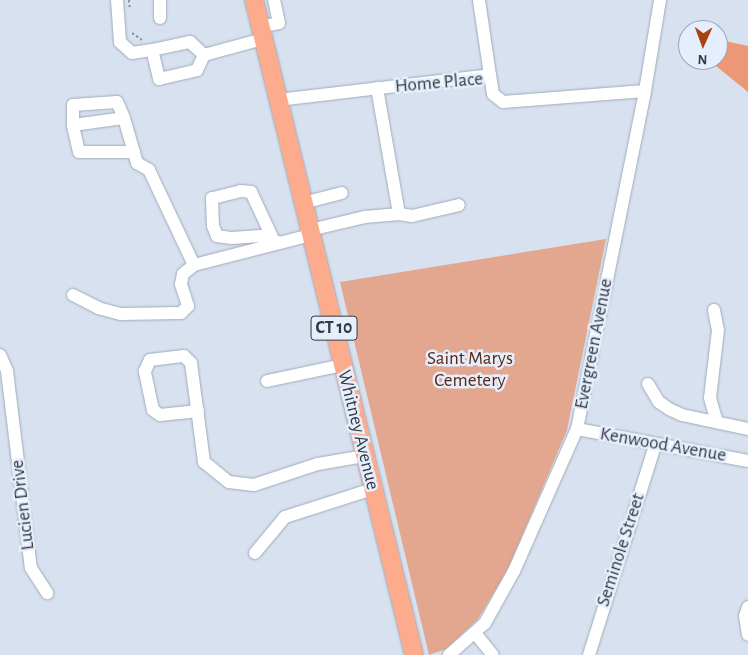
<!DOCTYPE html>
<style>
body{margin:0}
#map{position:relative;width:748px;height:655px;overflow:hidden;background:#d7e1ef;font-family:"Alegreya Sans",sans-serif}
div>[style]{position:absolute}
.green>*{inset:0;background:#e3a68e}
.forest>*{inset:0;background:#ec9776}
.path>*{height:2px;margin-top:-1px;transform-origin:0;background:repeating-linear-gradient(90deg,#8b929c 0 2.5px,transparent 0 5px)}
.roads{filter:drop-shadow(0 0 1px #a0aab8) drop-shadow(0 0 1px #a0aab8)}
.minor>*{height:12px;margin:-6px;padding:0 6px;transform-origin:6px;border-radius:6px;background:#fff}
.highway>*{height:18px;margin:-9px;padding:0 9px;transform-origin:9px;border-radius:9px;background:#fcab8c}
span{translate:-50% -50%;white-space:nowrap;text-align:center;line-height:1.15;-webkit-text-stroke:5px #e4eefd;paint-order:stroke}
.shield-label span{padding:1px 4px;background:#e4eefd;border:1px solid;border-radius:4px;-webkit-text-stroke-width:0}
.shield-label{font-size:18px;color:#35393f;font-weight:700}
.street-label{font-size:19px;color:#35393f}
.park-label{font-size:19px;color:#5c260f}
.north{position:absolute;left:678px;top:20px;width:50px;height:50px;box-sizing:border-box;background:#e4eefd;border:1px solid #9ea6b1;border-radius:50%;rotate:182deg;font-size:14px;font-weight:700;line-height:20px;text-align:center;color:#35393f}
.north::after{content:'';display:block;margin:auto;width:18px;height:22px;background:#a74311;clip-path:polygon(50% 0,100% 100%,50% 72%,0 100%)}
</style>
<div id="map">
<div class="green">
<i style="clip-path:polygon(606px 239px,567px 430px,508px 569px,478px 619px,446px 649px,429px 655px,340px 282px)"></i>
</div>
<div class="forest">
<i style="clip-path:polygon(720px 40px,748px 46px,748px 92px,716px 66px)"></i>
</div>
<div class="path">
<i style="left:129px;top:0;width:9px;rotate:84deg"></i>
<i style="left:132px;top:33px;width:12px;rotate:35deg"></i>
</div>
<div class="roads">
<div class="minor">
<i style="left:117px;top:0;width:42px;rotate:85.9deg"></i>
<i style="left:120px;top:42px;width:16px;rotate:43deg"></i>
<i style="left:132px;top:53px;width:20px;rotate:-9deg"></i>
<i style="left:152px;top:50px;width:30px;rotate:76deg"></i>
<i style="left:159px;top:79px;width:39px;rotate:-13deg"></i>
<i style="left:197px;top:70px;width:17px;rotate:-65deg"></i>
<i style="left:160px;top:0;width:18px;rotate:90deg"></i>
<i style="left:479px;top:0;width:76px;rotate:81.7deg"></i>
<i style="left:260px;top:27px;width:19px;rotate:-12deg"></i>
<i style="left:279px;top:23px;width:24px;rotate:-102deg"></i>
<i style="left:152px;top:50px;width:39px;rotate:-12deg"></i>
<i style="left:190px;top:42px;width:19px;rotate:43deg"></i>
<i style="left:204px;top:55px;width:61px;rotate:-15.2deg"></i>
<i style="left:278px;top:100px;width:213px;rotate:-6.7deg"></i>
<i style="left:490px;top:75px;width:19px;rotate:81deg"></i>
<i style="left:493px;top:94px;width:13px;rotate:39deg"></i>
<i style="left:503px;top:102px;width:142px;rotate:-4.4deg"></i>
<i style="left:73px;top:125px;width:20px;rotate:-90deg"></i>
<i style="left:73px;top:105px;width:44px;rotate:-3.9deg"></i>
<i style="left:117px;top:102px;width:17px;rotate:66deg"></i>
<i style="left:134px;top:152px;width:55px;rotate:180deg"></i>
<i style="left:79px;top:152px;width:28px;rotate:-103deg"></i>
<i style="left:73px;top:125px;width:51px;rotate:-7.8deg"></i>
<i style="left:124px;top:118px;width:47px;rotate:73.9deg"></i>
<i style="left:137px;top:163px;width:14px;rotate:30deg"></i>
<i style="left:149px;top:170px;width:105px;rotate:64.7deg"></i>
<i style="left:303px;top:203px;width:40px;rotate:-14.4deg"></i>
<i style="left:399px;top:214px;width:13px;rotate:9deg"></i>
<i style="left:412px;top:216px;width:48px;rotate:-13.2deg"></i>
<i style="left:310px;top:230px;width:57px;rotate:-13.3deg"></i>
<i style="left:365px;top:217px;width:34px;rotate:-5deg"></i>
<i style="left:399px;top:214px;width:128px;rotate:-99.9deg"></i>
<i style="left:273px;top:239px;width:52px;rotate:-115.1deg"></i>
<i style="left:251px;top:192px;width:10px;rotate:-174deg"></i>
<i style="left:241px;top:191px;width:30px;rotate:166deg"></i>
<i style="left:212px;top:198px;width:28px;rotate:88deg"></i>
<i style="left:213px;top:226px;width:11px;rotate:68deg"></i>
<i style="left:217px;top:236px;width:15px;rotate:8deg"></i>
<i style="left:232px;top:238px;width:29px;rotate:-4deg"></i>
<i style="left:261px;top:236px;width:20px;rotate:20deg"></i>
<i style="left:73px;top:295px;width:28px;rotate:27deg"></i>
<i style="left:98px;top:308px;width:24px;rotate:15deg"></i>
<i style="left:121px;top:314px;width:60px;rotate:-1deg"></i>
<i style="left:181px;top:313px;width:10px;rotate:-45deg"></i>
<i style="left:188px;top:306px;width:23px;rotate:-108deg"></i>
<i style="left:181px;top:284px;width:10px;rotate:-79deg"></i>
<i style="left:183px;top:274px;width:14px;rotate:-39deg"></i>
<i style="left:194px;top:265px;width:121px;rotate:-14.4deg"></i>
<i style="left:714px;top:310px;width:20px;rotate:79deg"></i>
<i style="left:718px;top:330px;width:68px;rotate:96.7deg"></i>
<i style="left:710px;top:398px;width:25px;rotate:74deg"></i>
<i style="left:0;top:355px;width:17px;rotate:66deg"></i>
<i style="left:7px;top:371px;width:198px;rotate:83.1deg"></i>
<i style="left:31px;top:568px;width:30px;rotate:57deg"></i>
<i style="left:267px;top:381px;width:78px;rotate:-11.9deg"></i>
<i style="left:648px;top:384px;width:21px;rotate:59deg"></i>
<i style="left:659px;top:402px;width:12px;rotate:35deg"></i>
<i style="left:669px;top:409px;width:14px;rotate:25deg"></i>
<i style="left:682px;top:415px;width:67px;rotate:12deg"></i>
<i style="left:198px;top:411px;width:38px;rotate:174deg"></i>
<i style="left:160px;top:415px;width:9px;rotate:-144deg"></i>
<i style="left:153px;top:410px;width:40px;rotate:-102deg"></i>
<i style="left:145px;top:371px;width:12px;rotate:-66deg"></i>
<i style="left:150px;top:360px;width:34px;rotate:-7deg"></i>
<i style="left:184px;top:356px;width:10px;rotate:45deg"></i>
<i style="left:191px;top:363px;width:100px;rotate:82.5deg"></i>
<i style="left:204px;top:462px;width:32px;rotate:39deg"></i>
<i style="left:229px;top:482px;width:25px;rotate:7deg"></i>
<i style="left:254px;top:485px;width:67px;rotate:-18.2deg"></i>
<i style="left:318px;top:464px;width:48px;rotate:-9.7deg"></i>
<i style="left:577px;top:429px;width:174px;rotate:10.6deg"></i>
<i style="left:255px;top:553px;width:47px;rotate:-50.2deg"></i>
<i style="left:285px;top:517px;width:92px;rotate:-17.7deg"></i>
<i style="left:748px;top:607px;width:9px;rotate:108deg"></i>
<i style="left:745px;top:616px;width:19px;rotate:81deg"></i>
<i style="left:475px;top:633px;width:28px;rotate:51deg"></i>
<i style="left:449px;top:655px;width:48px;rotate:-41.6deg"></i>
<i style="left:485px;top:623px;width:60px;rotate:-60.9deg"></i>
<i style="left:514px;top:571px;width:155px;rotate:-66.1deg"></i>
<i style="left:577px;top:429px;width:345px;rotate:-78.6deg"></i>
<i style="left:645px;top:91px;width:92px;rotate:-80.6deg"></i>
<i style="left:589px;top:655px;width:219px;rotate:-72.5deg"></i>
</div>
<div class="highway">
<i style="left:254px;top:0;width:674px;rotate:76.27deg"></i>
</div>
</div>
<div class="shield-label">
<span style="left:334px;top:328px">CT 10</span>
</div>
<div class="street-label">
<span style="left:439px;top:83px;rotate:-5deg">Home Place</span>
<span style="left:594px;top:344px;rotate:-79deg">Evergreen Avenue</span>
<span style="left:358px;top:430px;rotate:76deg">Whitney Avenue</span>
<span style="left:663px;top:445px;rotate:10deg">Kenwood Avenue</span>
<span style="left:23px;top:505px;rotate:-97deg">Lucien Drive</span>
<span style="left:621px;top:550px;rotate:-72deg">Seminole Street</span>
</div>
<div class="park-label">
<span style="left:470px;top:370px">Saint Marys<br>Cemetery</span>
</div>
<div class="north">N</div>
</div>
